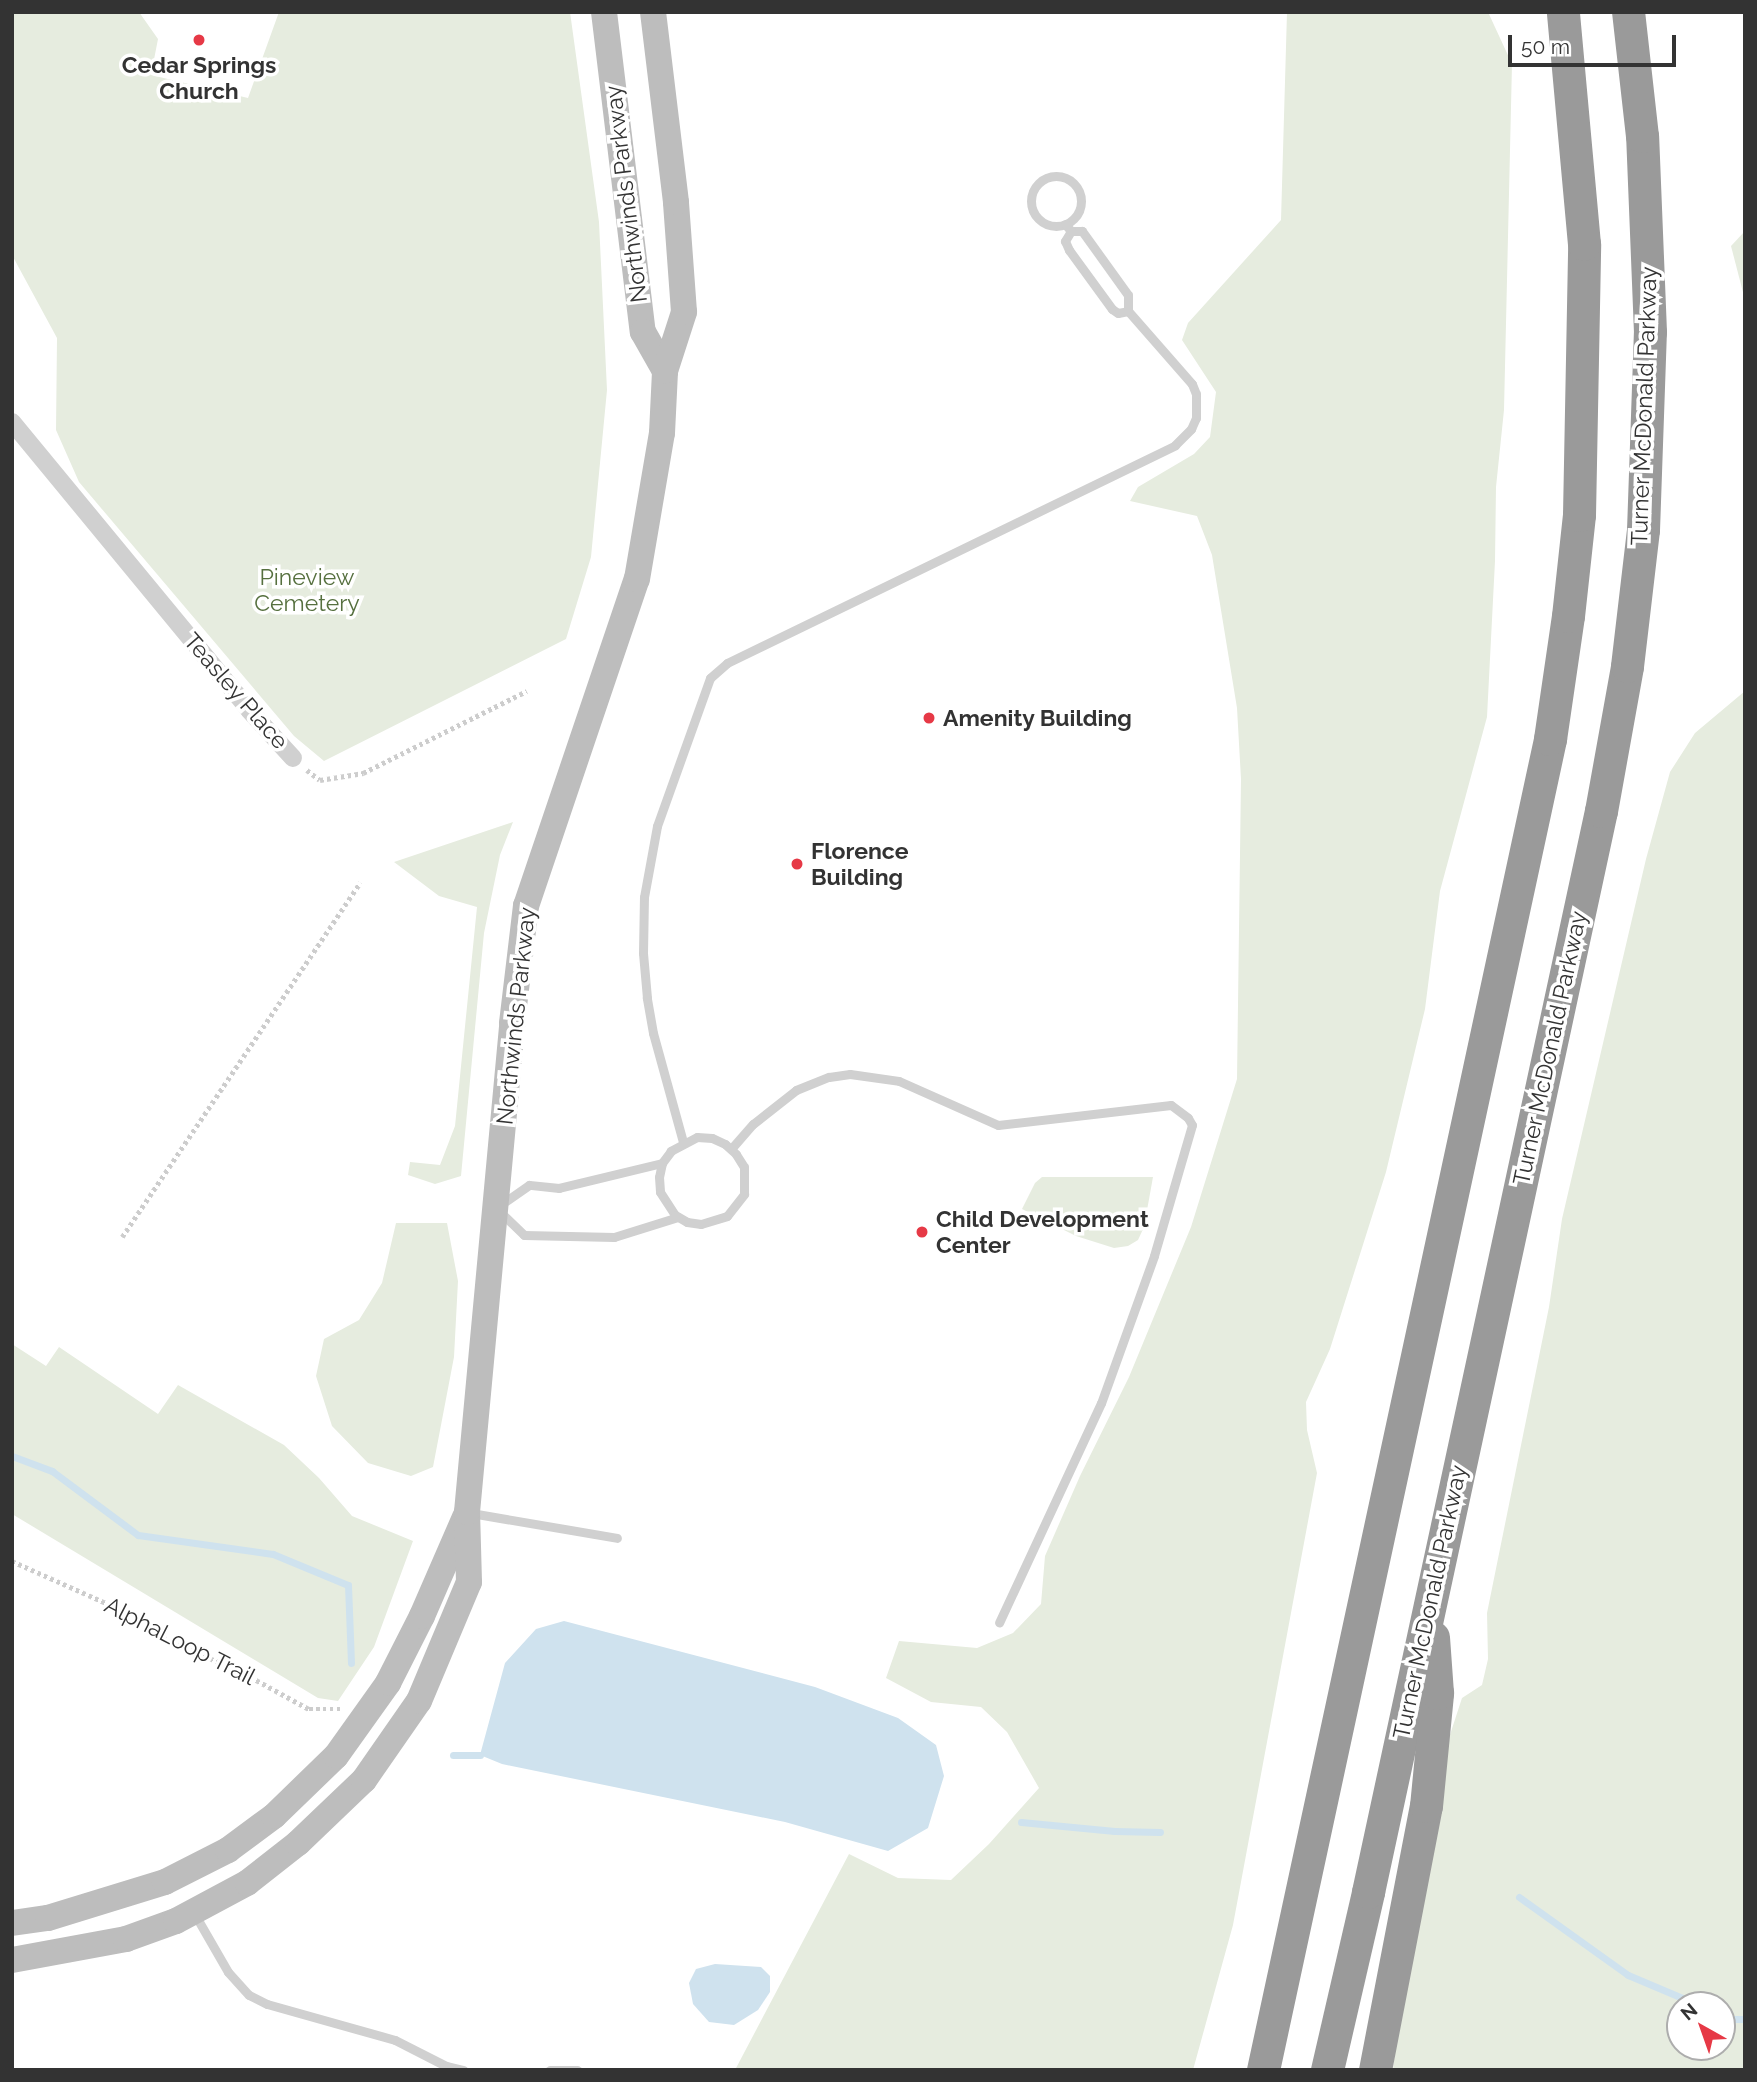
<!DOCTYPE html>
<style>
body{margin:0}
#map{position:relative;width:1757px;height:2082px;overflow:hidden;background:#fff;font-family:Raleway,sans-serif}
div>[style]{position:absolute}
.green>*{inset:0;background:#e6ecdf}
.water>*{inset:0;background:#cfe2ee}
.stream>*{height:7px;margin:-3.5px;padding:0 3.5px;transform-origin:3.5px;border-radius:3.5px;background:#cfe2ee}
.path>*{height:4.5px;margin-top:-2.25px;transform-origin:0;background:repeating-linear-gradient(90deg,#cdcdcd 0 3.5px,transparent 0 7px)}
.lane>*{height:9px;margin:-4.5px;padding:0 4.5px;transform-origin:4.5px;border-radius:4.5px;background:#d0d0d0}
.lane>.ring{margin:-4.5px;padding:0;box-sizing:content-box;background:none;border:9px solid #d0d0d0;border-radius:50%}
.street>*{height:18px;margin:-9px;padding:0 9px;transform-origin:9px;border-radius:9px;background:#d0d0d0}
.secondary>*{height:26px;margin:-13px;padding:0 13px;transform-origin:13px;border-radius:13px;background:#bdbdbd}
.highway>*{height:33px;margin:-16.5px;padding:0 16.5px;transform-origin:16.5px;border-radius:16.5px;background:#9a9a9a}
.dots>*{width:19px;height:19px;translate:-50% -50%;box-sizing:border-box;border:4px solid #fff;border-radius:50%}
span{translate:-50% -50%;white-space:nowrap;text-align:center;line-height:1.15;-webkit-text-stroke:7px #fff;paint-order:stroke}
.poi-label{font-size:23px;color:#333;font-weight:700}
.left{translate:0 -50%;text-align:left}
.street-label{font-size:23px;color:#333}
.park-label{font-size:23px;color:#56703f}
.frame{position:absolute;inset:0;border:14px solid #333;pointer-events:none}
.north{position:absolute;left:1666px;top:1991px;width:70px;height:70px;box-sizing:border-box;background:#fff;border:2px solid #adadad;border-radius:50%;rotate:320deg;font-size:19px;font-weight:700;line-height:28px;text-align:center;color:#333}
.north::after{content:'';display:block;margin:auto;width:24px;height:32px;background:#e63946;clip-path:polygon(50% 0,100% 100%,50% 72%,0 100%)}
.scale{position:absolute;left:1508px;top:35px;width:168px;height:32px;box-sizing:border-box;border:4px solid #333;border-top:0;padding-left:9px;font-size:21px;line-height:24px;white-space:nowrap;color:#333;-webkit-text-stroke:5px #fff;paint-order:stroke}
</style>
<div id="map">
<div class="green">
<i style="clip-path:polygon(12px 12px,139px 12px,158px 39px,151px 75px,248px 98px,279px 12px,570px 12px,599px 222px,607px 390px,591px 557px,566px 639px,324px 761px,294px 736px,79px 482px,56px 430px,57px 338px,12px 255px)"></i>
<i style="clip-path:polygon(1287px 12px,1488px 12px,1512px 64px,1504px 410px,1496px 487px,1495px 561px,1487px 717px,1440px 891px,1425px 1009px,1386px 1172px,1330px 1349px,1306px 1402px,1307px 1430px,1317px 1473px,1233px 1925px,1193px 2070px,735px 2070px,849px 1854px,898px 1878px,951px 1880px,989px 1844px,1039px 1788px,1007px 1732px,981px 1707px,931px 1702px,886px 1678px,899px 1641px,977px 1648px,1013px 1633px,1041px 1604px,1045px 1556px,1080px 1476px,1129px 1377px,1191px 1227px,1237px 1079px,1241px 779px,1237px 708px,1212px 555px,1197px 516px,1130px 501px,1138px 487px,1194px 454px,1210px 437px,1216px 392px,1182px 340px,1188px 323px,1281px 220px)"></i>
<i style="clip-path:polygon(1745px 231px,1745px 300px,1731px 246px)"></i>
<i style="clip-path:polygon(evenodd,1745px 691px,1745px 2070px,1393px 2070px,1401px 1993px,1446px 1747px,1462px 1698px,1482px 1685px,1488px 1659px,1487px 1613px,1549px 1307px,1562px 1219px,1646px 859px,1670px 772px,1695px 733px,1745px 691px,1680px 2005px,1722px 2005px,1722px 2047px,1680px 2047px,1680px 2005px)"></i>
<i style="clip-path:polygon(513px 822px,500px 855px,484px 933px,461px 1176px,435px 1184px,408px 1175px,410px 1162px,440px 1165px,455px 1126px,477px 907px,439px 896px,394px 862px)"></i>
<i style="clip-path:polygon(1042px 1177px,1153px 1177px,1144px 1227px,1138px 1240px,1128px 1246px,1114px 1248px,1076px 1236px,1022px 1209px,1035px 1183px)"></i>
<i style="clip-path:polygon(396px 1223px,447px 1223px,458px 1281px,454px 1357px,433px 1467px,411px 1476px,368px 1463px,332px 1426px,316px 1376px,324px 1339px,359px 1320px,382px 1283px)"></i>
<i style="clip-path:polygon(12px 1344px,46px 1366px,59px 1347px,158px 1414px,178px 1385px,284px 1445px,319px 1478px,352px 1516px,413px 1541px,374px 1647px,338px 1701px,318px 1698px,12px 1514px)"></i>
</div>
<div class="water">
<i style="clip-path:polygon(564px 1621px,815px 1687px,898px 1718px,936px 1745px,944px 1776px,928px 1828px,888px 1851px,785px 1822px,502px 1764px,480px 1755px,505px 1663px,536px 1629px)"></i>
<i style="clip-path:polygon(715px 1964px,761px 1967px,770px 1976px,770px 1992px,758px 2010px,734px 2025px,709px 2022px,693px 2004px,689px 1983px,696px 1969px)"></i>
</div>
<div class="stream">
<i style="left:12px;top:1456px;width:43px;rotate:20.6deg"></i>
<i style="left:52px;top:1471px;width:107px;rotate:36.7deg"></i>
<i style="left:138px;top:1535px;width:136px;rotate:8deg"></i>
<i style="left:273px;top:1554px;width:81px;rotate:22.5deg"></i>
<i style="left:348px;top:1585px;width:78px;rotate:87.8deg"></i>
<i style="left:453px;top:1755px;width:27px"></i>
<i style="left:1021px;top:1822px;width:94px;rotate:5.5deg"></i>
<i style="left:1115px;top:1831px;width:45px;rotate:1.3deg"></i>
<i style="left:1519px;top:1897px;width:134px;rotate:35.6deg"></i>
<i style="left:1628px;top:1975px;width:77px;rotate:22.9deg"></i>
<i style="left:1722px;top:2015px;width:12px;rotate:20deg"></i>
<i style="left:1733px;top:2019px;width:12px"></i>
</div>
<div class="path">
<i style="left:307px;top:770px;width:16px;rotate:38deg"></i>
<i style="left:320px;top:780px;width:44px;rotate:-9.2deg"></i>
<i style="left:363px;top:773px;width:183px;rotate:-26.6deg"></i>
<i style="left:122px;top:1237px;width:427px;rotate:-56.1deg"></i>
<i style="left:12px;top:1561px;width:127px;rotate:24.1deg"></i>
<i style="left:128px;top:1613px;width:52px;rotate:34deg"></i>
<i style="left:171px;top:1642px;width:73px;rotate:22.7deg"></i>
<i style="left:238px;top:1670px;width:81px;rotate:28.8deg"></i>
<i style="left:309px;top:1709px;width:32px"></i>
</div>
<div class="lane">
<i class="ring" style="left:1031px;top:176px;width:41px;height:41px"></i>
<i style="left:1071px;top:231px;width:12px;rotate:121deg"></i>
<i style="left:1065px;top:241px;width:10px;rotate:66deg"></i>
<i style="left:1069px;top:250px;width:73px;rotate:53.9deg"></i>
<i style="left:1112px;top:309px;width:7px;rotate:34deg"></i>
<i style="left:1118px;top:313px;width:10px;rotate:-11deg"></i>
<i style="left:683px;top:1142px;width:113px;rotate:-105.4deg"></i>
<i style="left:653px;top:1033px;width:36px;rotate:-100deg"></i>
<i style="left:647px;top:998px;width:45px;rotate:-95.1deg"></i>
<i style="left:643px;top:953px;width:56px;rotate:-89deg"></i>
<i style="left:644px;top:897px;width:72px;rotate:-79.6deg"></i>
<i style="left:657px;top:826px;width:157px;rotate:-70.3deg"></i>
<i style="left:710px;top:678px;width:23px;rotate:-41deg"></i>
<i style="left:727px;top:663px;width:498px;rotate:-25.9deg"></i>
<i style="left:1175px;top:445px;width:23px;rotate:-45deg"></i>
<i style="left:1191px;top:429px;width:12px;rotate:-66deg"></i>
<i style="left:1196px;top:418px;width:24px;rotate:-90deg"></i>
<i style="left:1196px;top:394px;width:11px;rotate:-112deg"></i>
<i style="left:1192px;top:384px;width:97px;rotate:-131.2deg"></i>
<i style="left:1128px;top:311px;width:16px;rotate:-90deg"></i>
<i style="left:1128px;top:295px;width:79px;rotate:-125.7deg"></i>
<i style="left:1082px;top:231px;width:11px;rotate:180deg"></i>
<i style="left:1071px;top:231px;width:9px;rotate:-131deg"></i>
<i style="left:731px;top:1149px;width:33px;rotate:-49deg"></i>
<i style="left:753px;top:1124px;width:55px;rotate:-38.3deg"></i>
<i style="left:796px;top:1090px;width:35px;rotate:-22deg"></i>
<i style="left:829px;top:1077px;width:21px;rotate:-8deg"></i>
<i style="left:850px;top:1074px;width:49px;rotate:8.1deg"></i>
<i style="left:899px;top:1081px;width:108px;rotate:24deg"></i>
<i style="left:998px;top:1125px;width:174px;rotate:-6.6deg"></i>
<i style="left:1171px;top:1105px;width:21px;rotate:37deg"></i>
<i style="left:1188px;top:1118px;width:8px;rotate:60deg"></i>
<i style="left:1192px;top:1125px;width:136px;rotate:106.2deg"></i>
<i style="left:1154px;top:1256px;width:156px;rotate:109.8deg"></i>
<i style="left:1101px;top:1403px;width:242px;rotate:114.9deg"></i>
<i style="left:662px;top:1163px;width:14px;rotate:102deg"></i>
<i style="left:659px;top:1177px;width:15px;rotate:86deg"></i>
<i style="left:660px;top:1192px;width:27px;rotate:57deg"></i>
<i style="left:675px;top:1215px;width:14px;rotate:30deg"></i>
<i style="left:687px;top:1222px;width:14px;rotate:8deg"></i>
<i style="left:701px;top:1224px;width:27px;rotate:-17deg"></i>
<i style="left:727px;top:1216px;width:28px;rotate:-52deg"></i>
<i style="left:744px;top:1194px;width:27px;rotate:-90deg"></i>
<i style="left:744px;top:1167px;width:15px;rotate:-122deg"></i>
<i style="left:736px;top:1154px;width:15px;rotate:-138deg"></i>
<i style="left:725px;top:1144px;width:14px;rotate:-155deg"></i>
<i style="left:712px;top:1138px;width:15px;rotate:-176deg"></i>
<i style="left:697px;top:1137px;width:30px;rotate:152deg"></i>
<i style="left:671px;top:1151px;width:15px;rotate:127deg"></i>
<i style="left:662px;top:1163px;width:106px;rotate:166.4deg"></i>
<i style="left:559px;top:1188px;width:30px;rotate:-174deg"></i>
<i style="left:529px;top:1185px;width:40px;rotate:145.1deg"></i>
<i style="left:496px;top:1208px;width:39px;rotate:44deg"></i>
<i style="left:524px;top:1235px;width:90px;rotate:1.3deg"></i>
<i style="left:614px;top:1237px;width:67px;rotate:-17.4deg"></i>
<i style="left:471px;top:1513px;width:148px;rotate:9.7deg"></i>
<i style="left:194px;top:1913px;width:68px;rotate:60deg"></i>
<i style="left:228px;top:1972px;width:31px;rotate:48deg"></i>
<i style="left:249px;top:1995px;width:20px;rotate:27deg"></i>
<i style="left:267px;top:2004px;width:133px;rotate:15.7deg"></i>
<i style="left:395px;top:2040px;width:57px;rotate:27deg"></i>
<i style="left:446px;top:2066px;width:18px;rotate:13deg"></i>
<i style="left:550px;top:2070px;width:27px"></i>
</div>
<div class="street">
<i style="left:12px;top:422px;width:373px;rotate:50.5deg"></i>
<i style="left:249px;top:710px;width:65px;rotate:47.5deg"></i>
</div>
<div class="secondary">
<i style="left:604px;top:12px;width:322px;rotate:83.1deg"></i>
<i style="left:643px;top:332px;width:45px;rotate:60.6deg"></i>
<i style="left:12px;top:1923px;width:36px;rotate:-8deg"></i>
<i style="left:48px;top:1918px;width:122px;rotate:-17.1deg"></i>
<i style="left:165px;top:1882px;width:71px;rotate:-26.9deg"></i>
<i style="left:228px;top:1850px;width:57px;rotate:-36.5deg"></i>
<i style="left:274px;top:1816px;width:86px;rotate:-44.1deg"></i>
<i style="left:336px;top:1756px;width:90px;rotate:-54.5deg"></i>
<i style="left:388px;top:1683px;width:75px;rotate:-63.1deg"></i>
<i style="left:422px;top:1616px;width:108px;rotate:-66.5deg"></i>
<i style="left:12px;top:1960px;width:116px;rotate:-10.4deg"></i>
<i style="left:126px;top:1939px;width:53px;rotate:-19.8deg"></i>
<i style="left:176px;top:1921px;width:81px;rotate:-28.2deg"></i>
<i style="left:247px;top:1883px;width:65px;rotate:-38.1deg"></i>
<i style="left:298px;top:1843px;width:91px;rotate:-43.7deg"></i>
<i style="left:364px;top:1780px;width:96px;rotate:-55.2deg"></i>
<i style="left:419px;top:1701px;width:129px;rotate:-67.2deg"></i>
<i style="left:469px;top:1582px;width:70px;rotate:-91.6deg"></i>
<i style="left:467px;top:1512px;width:491px;rotate:-84.7deg"></i>
<i style="left:512px;top:1023px;width:118px;rotate:-83.2deg"></i>
<i style="left:526px;top:906px;width:345px;rotate:-71.3deg"></i>
<i style="left:637px;top:579px;width:148px;rotate:-80.3deg"></i>
<i style="left:662px;top:433px;width:62px;rotate:-87.2deg"></i>
<i style="left:665px;top:371px;width:62px;rotate:-72.1deg"></i>
<i style="left:684px;top:312px;width:110px;rotate:-94.2deg"></i>
<i style="left:676px;top:202px;width:191px;rotate:-96.9deg"></i>
</div>
<div class="highway">
<i style="left:1263px;top:2070px;width:1362px;rotate:-77.83deg"></i>
<i style="left:1550px;top:739px;width:124px;rotate:-81.7deg"></i>
<i style="left:1568px;top:616px;width:102px;rotate:-83.8deg"></i>
<i style="left:1579px;top:515px;width:271px;rotate:-88.9deg"></i>
<i style="left:1584px;top:244px;width:233px;rotate:-95.2deg"></i>
<i style="left:1327px;top:2070px;width:183px;rotate:-77deg"></i>
<i style="left:1368px;top:1892px;width:1106px;rotate:-77.84deg"></i>
<i style="left:1601px;top:811px;width:147px;rotate:-79.8deg"></i>
<i style="left:1627px;top:666px;width:137px;rotate:-83.3deg"></i>
<i style="left:1643px;top:530px;width:198px;rotate:-88deg"></i>
<i style="left:1650px;top:332px;width:196px;rotate:-92.3deg"></i>
<i style="left:1642px;top:136px;width:125px;rotate:-96.4deg"></i>
<i style="left:1375px;top:2070px;width:269px;rotate:-79.1deg"></i>
<i style="left:1426px;top:1806px;width:114px;rotate:-84.4deg"></i>
<i style="left:1437px;top:1693px;width:56px;rotate:-94.1deg"></i>
</div>
<div class="dots">
<i style="left:199px;top:40px;background:#e63946"></i>
<i style="left:929px;top:718px;background:#e63946"></i>
<i style="left:797px;top:864px;background:#e63946"></i>
<i style="left:922px;top:1232px;background:#e63946"></i>
</div>
<div class="poi-label">
<span style="left:199px;top:78px">Cedar Springs<br>Church</span>
<span class="left" style="left:943px;top:718px">Amenity Building</span>
<span class="left" style="left:811px;top:864px">Florence<br>Building</span>
<span class="left" style="left:936px;top:1232px">Child Development<br>Center</span>
</div>
<div class="street-label">
<span style="left:626px;top:194px;rotate:-97deg">Northwinds Parkway</span>
<span style="left:1644px;top:406px;rotate:-88deg">Turner McDonald Parkway</span>
<span style="left:236px;top:691px;rotate:49deg">Teasley Place</span>
<span style="left:516px;top:1016px;rotate:-84deg">Northwinds Parkway</span>
<span style="left:1550px;top:1048px;rotate:-78deg">Turner McDonald Parkway</span>
<span style="left:1430px;top:1602px;rotate:-78deg">Turner McDonald Parkway</span>
<span style="left:180px;top:1641px;rotate:27deg">AlphaLoop Trail</span>
</div>
<div class="park-label">
<span style="left:307px;top:590px">Pineview<br>Cemetery</span>
</div>
<div class="frame"></div>
<div class="north">N</div>
<div class="scale">50 m</div>
</div>
